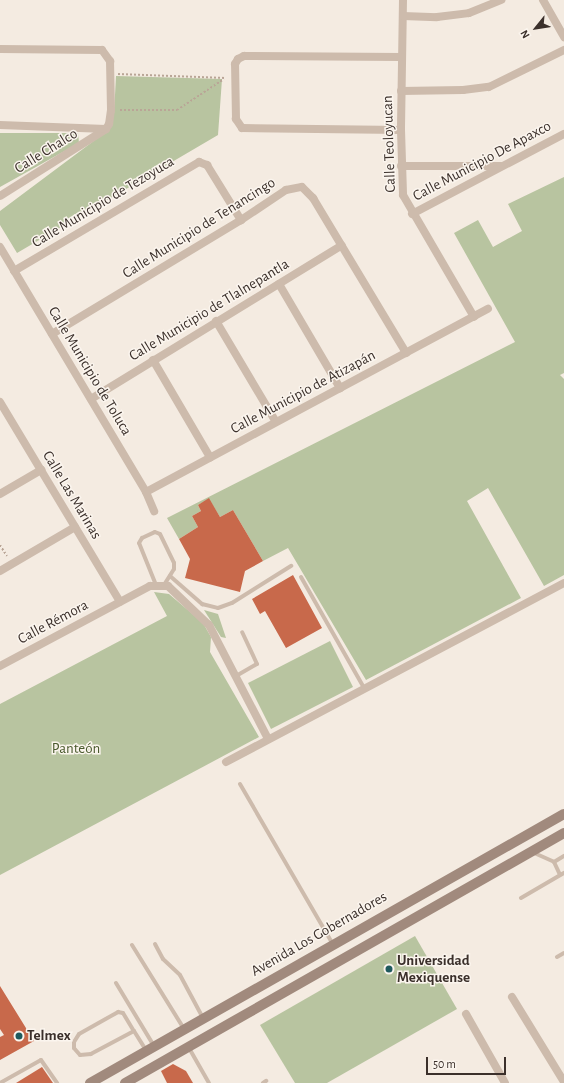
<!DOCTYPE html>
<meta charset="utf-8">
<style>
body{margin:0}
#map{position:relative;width:564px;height:1083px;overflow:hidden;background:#f4ebe1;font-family:"Alegreya Sans",sans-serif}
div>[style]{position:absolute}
.green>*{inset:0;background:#b8c4a0}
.building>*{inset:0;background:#c8694b}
.path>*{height:2px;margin-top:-1px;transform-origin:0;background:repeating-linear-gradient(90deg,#b9a596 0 2px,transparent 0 4px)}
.lane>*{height:4px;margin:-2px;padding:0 2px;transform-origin:2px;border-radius:2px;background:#cdbbac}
.street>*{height:8px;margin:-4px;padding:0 4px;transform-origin:4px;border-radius:4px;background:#cdbbac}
.secondary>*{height:10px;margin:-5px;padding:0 5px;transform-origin:5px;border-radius:5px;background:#a18a7d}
.dots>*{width:11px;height:11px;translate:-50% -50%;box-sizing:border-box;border:2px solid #fbf5ee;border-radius:50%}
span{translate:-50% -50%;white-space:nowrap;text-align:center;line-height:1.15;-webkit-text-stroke:3px #fbf5ee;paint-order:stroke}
.street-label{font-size:15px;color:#3b302b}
.park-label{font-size:15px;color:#4a5a2e}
.poi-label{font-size:15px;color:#3b302b;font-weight:700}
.left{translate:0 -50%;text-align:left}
.north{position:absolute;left:516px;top:8px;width:40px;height:40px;-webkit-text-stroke:3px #fbf5ee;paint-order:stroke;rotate:240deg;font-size:11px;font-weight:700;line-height:16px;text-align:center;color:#3b302b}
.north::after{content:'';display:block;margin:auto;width:14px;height:18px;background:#3b302b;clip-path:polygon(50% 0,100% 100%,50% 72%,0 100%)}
.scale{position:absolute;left:426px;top:1057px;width:80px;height:18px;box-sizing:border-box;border:2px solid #3b302b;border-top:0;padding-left:5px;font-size:12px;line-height:14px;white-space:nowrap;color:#3b302b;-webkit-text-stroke:3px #fbf5ee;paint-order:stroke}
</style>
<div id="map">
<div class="green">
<i style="clip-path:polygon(116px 76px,222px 79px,218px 135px,17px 253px,0 225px,0 211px,99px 137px,114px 114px)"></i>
<i style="clip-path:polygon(0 133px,78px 133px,79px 143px,0 187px)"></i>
<i style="clip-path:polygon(564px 177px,564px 373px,560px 375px,564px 379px,564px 575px,544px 586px,488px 488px,467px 501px,521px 598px,366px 680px,288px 548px,263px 561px,233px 510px,220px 517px,209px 499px,198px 505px,201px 511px,192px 516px,198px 527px,179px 539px,167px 518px,515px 342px,454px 233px,478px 220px,493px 247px,522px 231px,508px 204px)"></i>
<i style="clip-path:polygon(154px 592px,169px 594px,203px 623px,211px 637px,210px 652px,259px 737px,0 875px,0 704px,167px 616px)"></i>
<i style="clip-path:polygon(204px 610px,218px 614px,226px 638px,221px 637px)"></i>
<i style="clip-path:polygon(330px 641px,353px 687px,271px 729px,248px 683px)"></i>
<i style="clip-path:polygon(415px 936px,457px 1009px,327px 1083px,295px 1083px,260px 1025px)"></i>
</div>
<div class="building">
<i style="clip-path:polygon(209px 498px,220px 517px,233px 510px,263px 561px,245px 571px,240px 592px,185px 578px,190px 559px,179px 539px,198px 527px,192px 516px,201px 511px,198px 505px)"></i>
<i style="clip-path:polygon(293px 575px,322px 628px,286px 648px,265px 611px,260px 614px,252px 599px)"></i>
<i style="clip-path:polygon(0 986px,34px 1041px,0 1060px,0 1037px,4px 1035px,0 1029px)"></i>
<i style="clip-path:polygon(173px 1064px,186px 1071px,193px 1083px,167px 1083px,161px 1071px)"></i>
<i style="clip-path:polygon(42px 1067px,53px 1083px,16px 1083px)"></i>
</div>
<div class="path">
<i style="left:118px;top:74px;width:108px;rotate:2.1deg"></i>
<i style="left:120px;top:110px;width:57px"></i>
<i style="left:177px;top:110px;width:56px;rotate:-33.4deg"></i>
<i style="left:0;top:545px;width:13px;rotate:58deg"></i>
</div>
<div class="lane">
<i style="left:170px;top:576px;width:43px;rotate:41.2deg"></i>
<i style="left:202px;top:604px;width:16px;rotate:14deg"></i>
<i style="left:218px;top:608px;width:15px;rotate:-20deg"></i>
<i style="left:232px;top:603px;width:70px;rotate:-32.1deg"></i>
<i style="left:301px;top:577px;width:128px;rotate:60.4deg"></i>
<i style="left:156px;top:585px;width:45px;rotate:-112deg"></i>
<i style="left:139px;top:543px;width:6px;rotate:-59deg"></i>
<i style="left:142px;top:538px;width:14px;rotate:-25deg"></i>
<i style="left:155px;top:532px;width:5px;rotate:22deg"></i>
<i style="left:160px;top:534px;width:32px;rotate:64deg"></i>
<i style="left:174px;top:563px;width:6px;rotate:90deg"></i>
<i style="left:174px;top:569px;width:19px;rotate:122deg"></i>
<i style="left:236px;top:676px;width:24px;rotate:-30deg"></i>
<i style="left:257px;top:664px;width:35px;rotate:-115deg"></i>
<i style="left:240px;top:784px;width:184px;rotate:59.9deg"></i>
<i style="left:532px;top:852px;width:24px;rotate:24deg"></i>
<i style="left:554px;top:862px;width:14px;rotate:65deg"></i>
<i style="left:554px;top:862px;width:12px;rotate:-31deg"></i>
<i style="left:521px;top:898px;width:50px;rotate:-30.2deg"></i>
<i style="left:155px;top:944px;width:17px;rotate:62deg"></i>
<i style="left:163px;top:959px;width:23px;rotate:43deg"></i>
<i style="left:180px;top:975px;width:49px;rotate:61.9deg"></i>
<i style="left:132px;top:945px;width:99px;rotate:58.2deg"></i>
<i style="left:557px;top:957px;width:8px;rotate:-30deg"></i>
<i style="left:116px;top:983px;width:74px;rotate:58.9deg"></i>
<i style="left:134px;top:1031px;width:49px;rotate:151.9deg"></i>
<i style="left:91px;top:1054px;width:11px;rotate:175deg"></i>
<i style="left:80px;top:1055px;width:9px;rotate:-131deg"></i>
<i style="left:74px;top:1048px;width:6px;rotate:-90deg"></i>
<i style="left:74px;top:1042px;width:9px;rotate:-58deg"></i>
<i style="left:79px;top:1034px;width:45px;rotate:-29.4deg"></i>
<i style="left:118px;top:1012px;width:5px;rotate:11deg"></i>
<i style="left:123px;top:1013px;width:21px;rotate:59deg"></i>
<i style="left:134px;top:1031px;width:22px;rotate:58deg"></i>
<i style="left:189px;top:1048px;width:40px;rotate:60.3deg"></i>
<i style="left:0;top:1083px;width:47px;rotate:-29.3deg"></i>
<i style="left:41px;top:1060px;width:28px;rotate:55deg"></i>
<i style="left:263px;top:1083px;width:4px;rotate:-34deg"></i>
</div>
<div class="street">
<i style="left:403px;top:0;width:130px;rotate:90.9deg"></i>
<i style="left:401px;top:130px;width:65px;rotate:88.2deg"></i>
<i style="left:403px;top:195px;width:141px;rotate:59.8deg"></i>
<i style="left:543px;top:0;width:43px;rotate:60.4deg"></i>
<i style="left:403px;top:16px;width:34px;rotate:2deg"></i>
<i style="left:437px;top:17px;width:32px;rotate:-7deg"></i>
<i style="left:469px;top:13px;width:35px;rotate:-22deg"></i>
<i style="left:0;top:49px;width:102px;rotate:0.6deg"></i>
<i style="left:102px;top:50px;width:14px;rotate:54deg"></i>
<i style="left:110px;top:61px;width:49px;rotate:88.8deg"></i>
<i style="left:111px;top:110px;width:14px;rotate:98deg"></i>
<i style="left:109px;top:124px;width:6px;rotate:121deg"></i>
<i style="left:106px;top:129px;width:125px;rotate:147.7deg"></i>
<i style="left:401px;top:91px;width:62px;rotate:-0.9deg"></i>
<i style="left:463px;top:90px;width:26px;rotate:-7deg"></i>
<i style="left:489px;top:87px;width:84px;rotate:-26.3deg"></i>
<i style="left:0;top:125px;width:106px;rotate:2.2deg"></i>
<i style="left:401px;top:130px;width:159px;rotate:-179.3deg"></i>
<i style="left:242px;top:128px;width:11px;rotate:-124deg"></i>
<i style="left:236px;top:119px;width:55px;rotate:-91deg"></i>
<i style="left:235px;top:64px;width:6px;rotate:-59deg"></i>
<i style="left:238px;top:59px;width:7px;rotate:-27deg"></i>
<i style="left:244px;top:56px;width:157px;rotate:0.4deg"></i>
<i style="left:401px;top:166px;width:100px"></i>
<i style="left:412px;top:214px;width:172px;rotate:-27.8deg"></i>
<i style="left:0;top:247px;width:285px;rotate:59.2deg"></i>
<i style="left:146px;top:492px;width:21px;rotate:67deg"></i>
<i style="left:14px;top:271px;width:215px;rotate:-30.5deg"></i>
<i style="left:199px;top:162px;width:9px;rotate:21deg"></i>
<i style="left:207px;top:165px;width:65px;rotate:58.3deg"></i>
<i style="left:279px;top:284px;width:121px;rotate:59.6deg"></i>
<i style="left:216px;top:321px;width:117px;rotate:59.3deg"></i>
<i style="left:52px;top:334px;width:221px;rotate:-31.1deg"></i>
<i style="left:241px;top:220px;width:54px;rotate:-33.7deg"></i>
<i style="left:286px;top:190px;width:16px;rotate:-11deg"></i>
<i style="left:302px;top:187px;width:16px;rotate:45deg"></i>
<i style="left:313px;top:198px;width:181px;rotate:59deg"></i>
<i style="left:153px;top:360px;width:113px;rotate:59.6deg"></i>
<i style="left:91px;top:399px;width:294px;rotate:-31.5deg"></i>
<i style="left:0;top:402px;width:233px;rotate:59deg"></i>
<i style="left:146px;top:492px;width:388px;rotate:-28.2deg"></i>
<i style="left:0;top:494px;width:48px;rotate:-30.3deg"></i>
<i style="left:0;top:571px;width:87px;rotate:-30.4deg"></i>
<i style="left:0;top:666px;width:170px;rotate:-28.1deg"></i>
<i style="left:150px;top:586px;width:18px"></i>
<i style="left:168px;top:586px;width:57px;rotate:43.6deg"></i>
<i style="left:209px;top:625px;width:128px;rotate:62.6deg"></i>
<i style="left:226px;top:762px;width:382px;rotate:-27.9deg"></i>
<i style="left:512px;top:997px;width:100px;rotate:58.5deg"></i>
<i style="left:466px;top:1014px;width:79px;rotate:60.5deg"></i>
</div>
<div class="secondary">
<i style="left:90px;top:1083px;width:545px;rotate:-29.58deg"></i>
<i style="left:125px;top:1083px;width:505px;rotate:-29.66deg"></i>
</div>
<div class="dots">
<i style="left:389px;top:969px;background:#1f5a5e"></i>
<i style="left:19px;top:1036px;background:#1f5a5e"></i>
</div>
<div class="street-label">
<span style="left:389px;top:144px;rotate:-92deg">Calle Teoloyucan</span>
<span style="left:46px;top:151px;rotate:-32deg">Calle Chalco</span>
<span style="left:482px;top:161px;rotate:-28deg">Calle Municipio De Apaxco</span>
<span style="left:103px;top:202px;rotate:-31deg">Calle Municipio de Tezoyuca</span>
<span style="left:199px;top:228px;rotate:-32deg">Calle Municipio de Tenancingo</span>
<span style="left:209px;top:310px;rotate:-31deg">Calle Municipio de Tlalnepantla</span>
<span style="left:90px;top:371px;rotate:59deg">Calle Municipio de Toluca</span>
<span style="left:303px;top:392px;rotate:-28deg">Calle Municipio de Atizapán</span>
<span style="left:72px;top:495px;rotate:59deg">Calle Las Marinas</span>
<span style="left:53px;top:622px;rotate:-28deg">Calle Rémora</span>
<span style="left:319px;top:934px;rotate:-30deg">Avenida Los Gobernadores</span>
</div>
<div class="park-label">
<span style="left:76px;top:749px">Panteón</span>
</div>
<div class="poi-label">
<span class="left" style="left:397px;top:969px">Universidad<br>Mexiquense</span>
<span class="left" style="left:27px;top:1036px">Telmex</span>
</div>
<div class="north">N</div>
<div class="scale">50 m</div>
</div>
